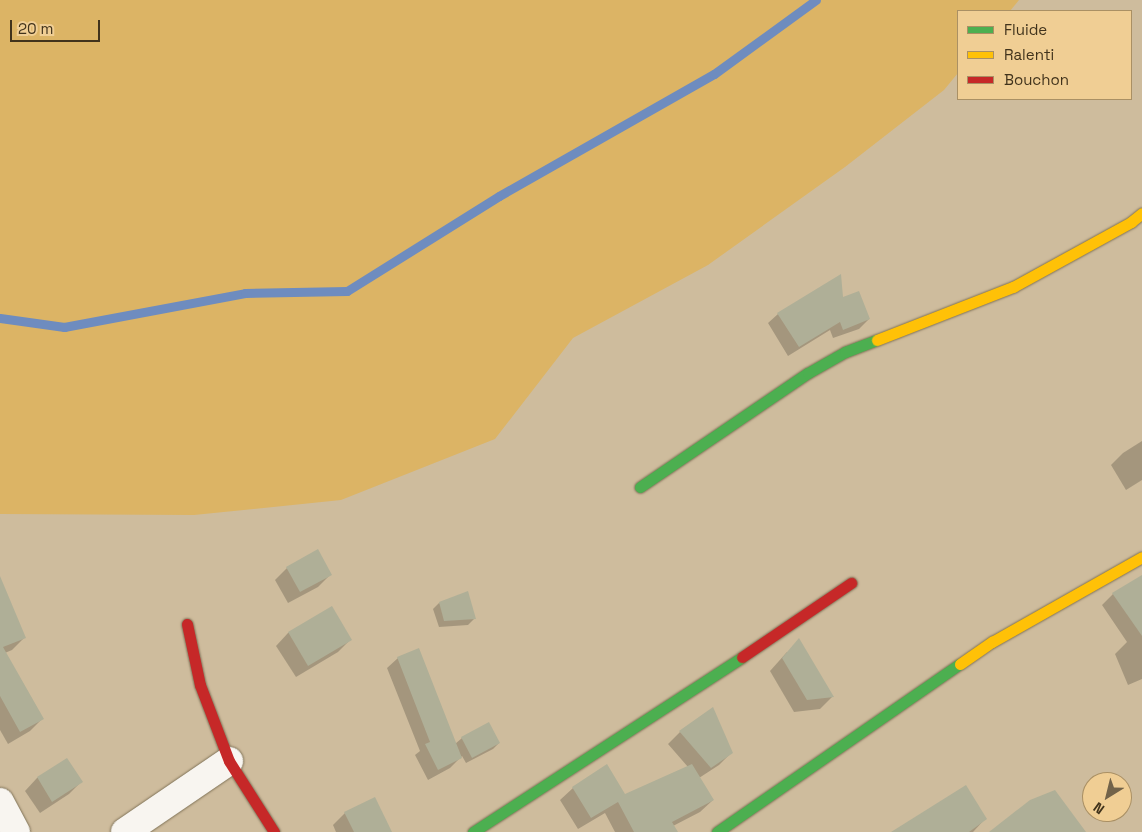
<!DOCTYPE html>
<style>
body{margin:0}
#map{position:relative;width:1142px;height:832px;overflow:hidden;background:#cebc9d;font-family:"Space Grotesk",sans-serif}
div>[style]{position:absolute}
.green>*{inset:0;background:#dcb465}
.shadow>*{inset:0;background:#0003}
.stream>*{height:9px;margin:-4.5px;padding:0 4.5px;transform-origin:4.5px;border-radius:4.5px;background:#6e8cbf}
.building>*{inset:0;background:#afaf97}
.roads{filter:drop-shadow(0 0 1px #807358) drop-shadow(0 0 1px #807358)}
.street>*{height:28px;margin:-14px;padding:0 14px;transform-origin:14px;border-radius:14px;background:#f8f5f0}
.fast>*{height:11px;margin:-5.5px;padding:0 5.5px;transform-origin:5.5px;border-radius:5.5px;background:#4caf50}
.slow>*{height:11px;margin:-5.5px;padding:0 5.5px;transform-origin:5.5px;border-radius:5.5px;background:#ffc107}
.jam>*{height:11px;margin:-5.5px;padding:0 5.5px;transform-origin:5.5px;border-radius:5.5px;background:#c62828}
span{translate:-50% -50%;white-space:nowrap;text-align:center;line-height:1.15;-webkit-text-stroke:4px #f0ce94;paint-order:stroke}
.legend{position:absolute;left:957px;top:10px;width:175px;height:90px;box-sizing:border-box;background:#f0ce94;border:1px solid #aa9064;margin:0;padding:6px 9px;list-style:none;font-size:15px;color:#41331c}
.legend li{display:flex;align-items:center;gap:10px;height:25px}
.legend b{width:25px;border:1px solid #aa9064}
.north{position:absolute;left:1082px;top:772px;width:50px;height:50px;box-sizing:border-box;background:#f0ce94;border:1px solid #aa9064;border-radius:50%;rotate:216deg;font-size:14px;font-weight:700;line-height:20px;text-align:center;color:#41331c}
.north::after{content:'';display:block;margin:auto;width:18px;height:22px;background:#726349;clip-path:polygon(50% 0,100% 100%,50% 72%,0 100%)}
.scale{position:absolute;left:10px;top:20px;width:90px;height:22px;box-sizing:border-box;border:2px solid #41331c;border-top:0;padding-left:6px;font-size:15px;line-height:18px;white-space:nowrap;color:#41331c;-webkit-text-stroke:4px #f0ce94;paint-order:stroke}
</style>
<div id="map">
<div class="green">
<i style="clip-path:polygon(0 0,1019px 0,1010px 11px,958px 11px,958px 73px,944px 90px,845px 167px,708px 265px,573px 338px,495px 439px,341px 500px,194px 515px,0 514px)"></i>
</div>
<div class="shadow">
<i style="clip-path:polygon(842px 299px,869px 319px,859px 329px,833px 338px,830px 330px,788px 356px,768px 323px,778px 314px)"></i>
<i style="clip-path:polygon(1142px 441px,1142px 480px,1126px 490px,1111px 465px,1123px 453px)"></i>
<i style="clip-path:polygon(287px 568px,330px 575px,318px 587px,288px 603px,275px 580px)"></i>
<i style="clip-path:polygon(1142px 585px,1142px 679px,1128px 685px,1115px 654px,1127px 642px,1102px 605px,1113px 594px)"></i>
<i style="clip-path:polygon(439px 603px,474px 619px,468px 625px,439px 627px,433px 609px)"></i>
<i style="clip-path:polygon(0 606px,25px 637px,12px 650px,0 655px)"></i>
<i style="clip-path:polygon(331px 608px,350px 640px,338px 652px,296px 677px,276px 646px,288px 633px)"></i>
<i style="clip-path:polygon(787px 652px,832px 697px,820px 709px,794px 712px,770px 671px)"></i>
<i style="clip-path:polygon(398px 658px,455px 744px,462px 738px,499px 743px,493px 749px,466px 763px,462px 756px,450px 768px,428px 780px,415px 755px,420px 751px,387px 668px)"></i>
<i style="clip-path:polygon(0 690px,42px 719px,30px 731px,8px 744px,0 730px)"></i>
<i style="clip-path:polygon(680px 732px,731px 753px,719px 765px,699px 778px,713px 800px,700px 812px,673px 826px,677px 832px,615px 832px,605px 813px,578px 829px,560px 800px,573px 788px,625px 796px,688px 767px,668px 744px)"></i>
<i style="clip-path:polygon(67px 760px,81px 782px,69px 794px,40px 813px,25px 791px,37px 778px)"></i>
<i style="clip-path:polygon(345px 813px,390px 832px,336px 832px,333px 825px)"></i>
<i style="clip-path:polygon(985px 819px,973px 832px,898px 832px)"></i>
</div>
<div class="stream">
<i style="left:0;top:318px;width:65px;rotate:8deg"></i>
<i style="left:64px;top:327px;width:184px;rotate:-10.6deg"></i>
<i style="left:245px;top:293px;width:102px;rotate:-1.1deg"></i>
<i style="left:347px;top:291px;width:179px;rotate:-32deg"></i>
<i style="left:499px;top:196px;width:247px;rotate:-29.6deg"></i>
<i style="left:714px;top:74px;width:126px;rotate:-36deg"></i>
</div>
<div class="building">
<i style="clip-path:polygon(841px 274px,843px 297px,859px 291px,870px 319px,843px 330px,840px 322px,799px 347px,777px 313px)"></i>
<i style="clip-path:polygon(318px 549px,332px 575px,300px 592px,286px 567px)"></i>
<i style="clip-path:polygon(1142px 575px,1142px 636px,1112px 593px)"></i>
<i style="clip-path:polygon(0 576px,26px 638px,3px 647px,44px 719px,20px 732px,0 696px)"></i>
<i style="clip-path:polygon(468px 591px,476px 619px,444px 621px,439px 602px)"></i>
<i style="clip-path:polygon(332px 606px,352px 640px,308px 666px,288px 632px)"></i>
<i style="clip-path:polygon(799px 638px,834px 697px,807px 700px,782px 658px)"></i>
<i style="clip-path:polygon(419px 648px,462px 758px,438px 770px,425px 744px,430px 742px,397px 657px)"></i>
<i style="clip-path:polygon(713px 707px,733px 753px,711px 768px,679px 731px)"></i>
<i style="clip-path:polygon(489px 722px,500px 743px,472px 758px,461px 737px)"></i>
<i style="clip-path:polygon(67px 758px,83px 782px,52px 802px,37px 777px)"></i>
<i style="clip-path:polygon(607px 764px,625px 794px,692px 764px,714px 800px,672px 822px,678px 832px,634px 832px,618px 802px,591px 818px,572px 787px)"></i>
<i style="clip-path:polygon(966px 785px,987px 819px,969px 832px,891px 832px)"></i>
<i style="clip-path:polygon(1055px 790px,1086px 832px,989px 832px,1030px 800px)"></i>
<i style="clip-path:polygon(375px 797px,392px 832px,354px 832px,344px 812px)"></i>
</div>
<div class="roads">
<div class="street">
<i style="left:0;top:802px;width:34px;rotate:62deg"></i>
<i style="left:125px;top:832px;width:126px;rotate:-34.3deg"></i>
</div>
<div class="fast">
<i style="left:640px;top:487px;width:203px;rotate:-34.2deg"></i>
<i style="left:808px;top:373px;width:43px;rotate:-29.6deg"></i>
<i style="left:845px;top:352px;width:34px;rotate:-21deg"></i>
<i style="left:473px;top:832px;width:321px;rotate:-33deg"></i>
<i style="left:717px;top:832px;width:295px;rotate:-34.7deg"></i>
</div>
<div class="slow">
<i style="left:877px;top:340px;width:146px;rotate:-21.3deg"></i>
<i style="left:1013px;top:287px;width:135px;rotate:-28.8deg"></i>
<i style="left:1131px;top:222px;width:14px;rotate:-39deg"></i>
<i style="left:960px;top:664px;width:39px;rotate:-35deg"></i>
<i style="left:992px;top:642px;width:172px;rotate:-29.5deg"></i>
</div>
<div class="jam">
<i style="left:187px;top:624px;width:62px;rotate:78deg"></i>
<i style="left:200px;top:685px;width:81px;rotate:69.1deg"></i>
<i style="left:229px;top:761px;width:84px;rotate:57.6deg"></i>
<i style="left:742px;top:657px;width:132px;rotate:-34.2deg"></i>
</div>
</div>
<ul class="legend">
<li><b style="height:6px;background:#4caf50"></b>Fluide</li>
<li><b style="height:6px;background:#ffc107"></b>Ralenti</li>
<li><b style="height:6px;background:#c62828"></b>Bouchon</li>
</ul>
<div class="north">N</div>
<div class="scale">20 m</div>
</div>
